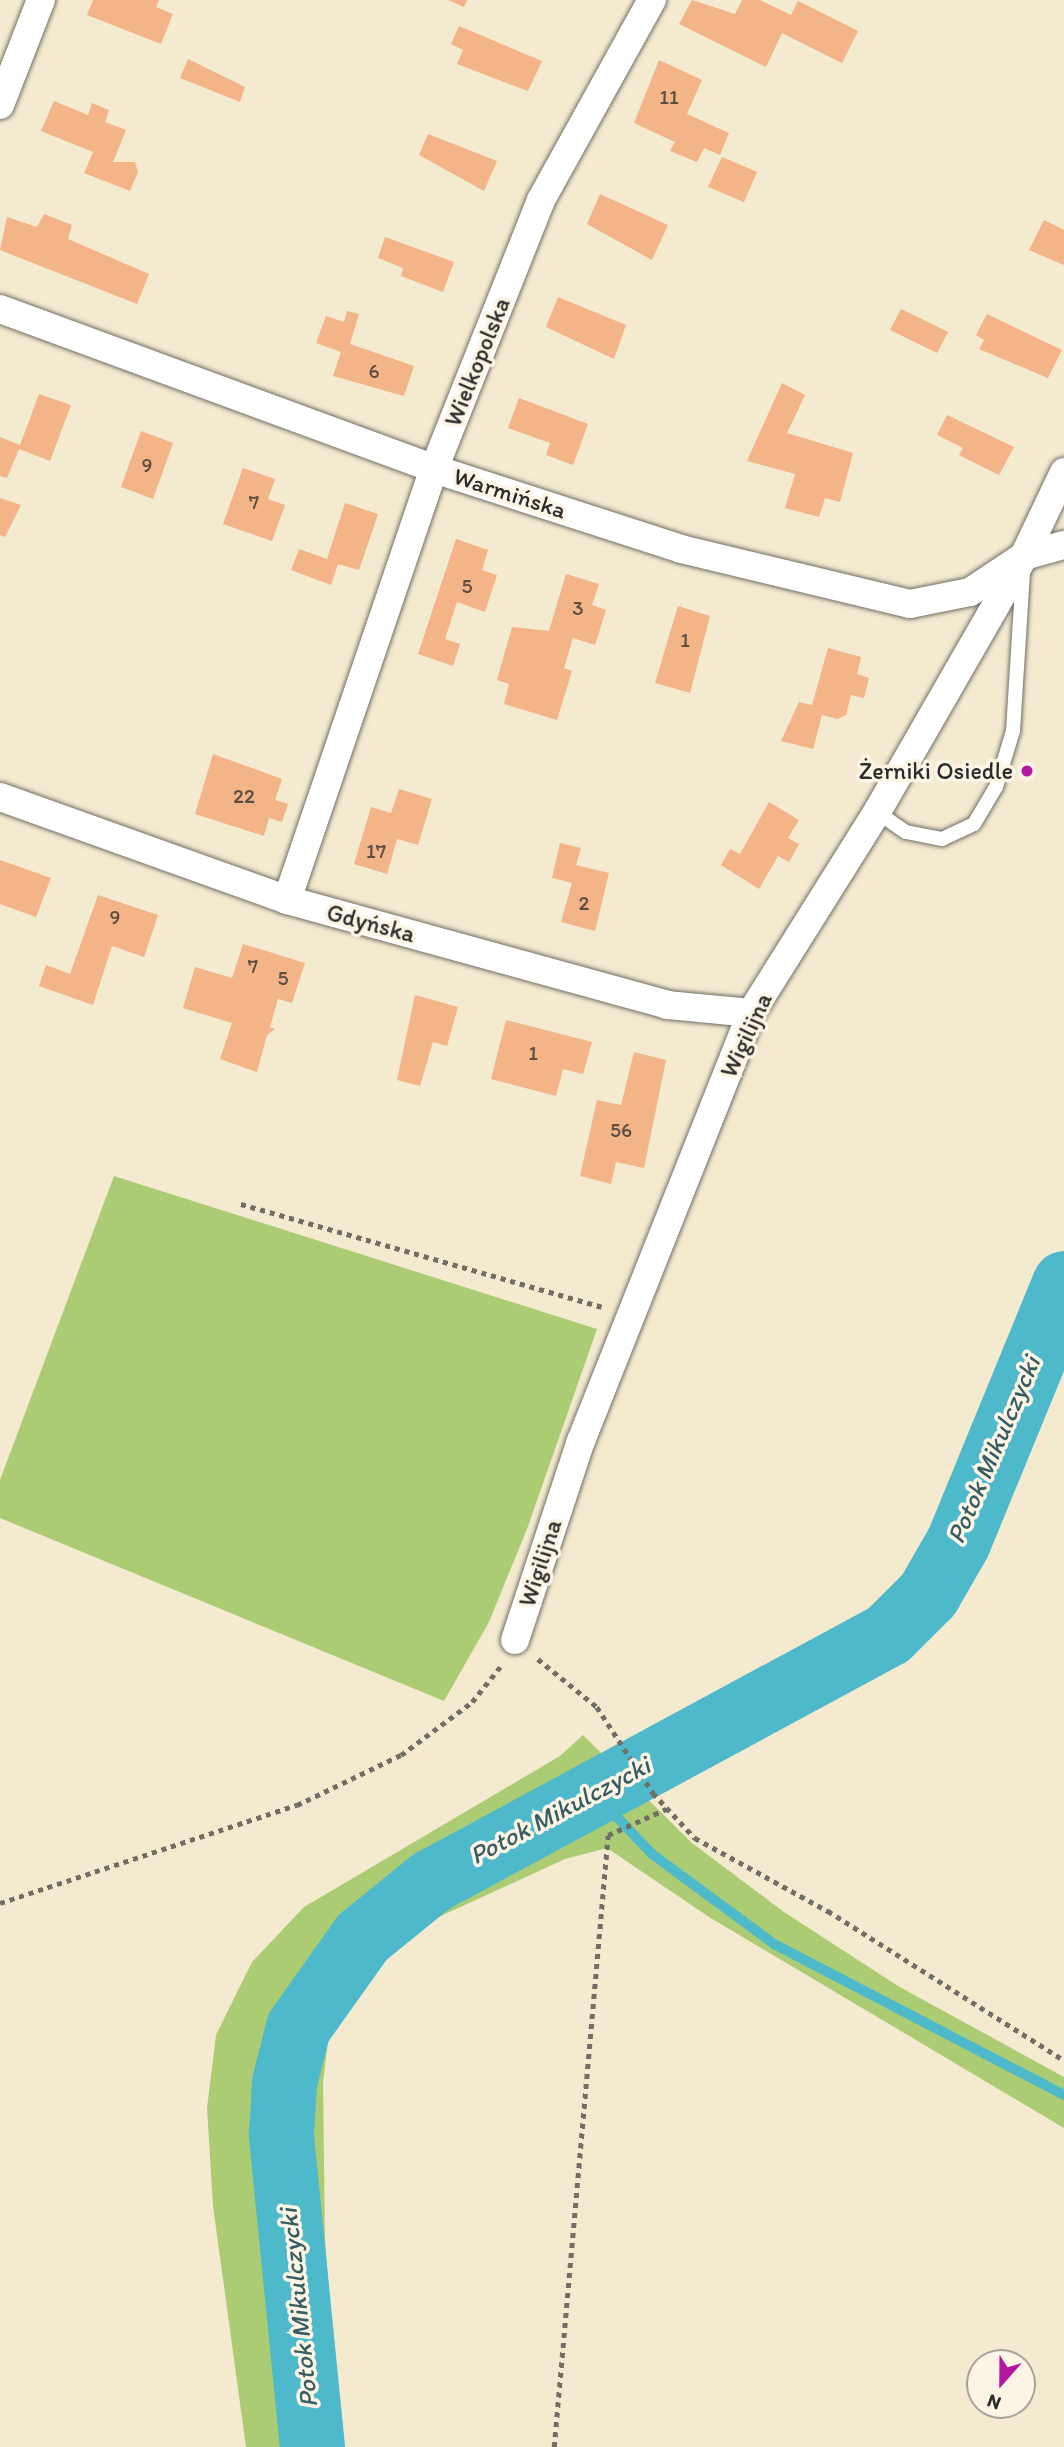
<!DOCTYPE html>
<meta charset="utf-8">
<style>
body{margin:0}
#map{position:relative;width:1064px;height:2447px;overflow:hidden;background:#f3ead0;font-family:Itim,sans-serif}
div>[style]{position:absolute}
.green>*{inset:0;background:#accc74}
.stream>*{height:10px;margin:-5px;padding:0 5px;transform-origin:5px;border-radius:5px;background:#4eb9cb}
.river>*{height:65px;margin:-32.5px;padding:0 32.5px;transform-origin:32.5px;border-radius:32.5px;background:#4eb9cb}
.building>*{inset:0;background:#f3b487}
.path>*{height:4.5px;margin-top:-2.25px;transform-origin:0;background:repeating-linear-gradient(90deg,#716e65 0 5px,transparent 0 10px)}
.roads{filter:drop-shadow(0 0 2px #716e65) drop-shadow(0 0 2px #716e65)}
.lane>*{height:14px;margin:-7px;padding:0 7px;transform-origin:7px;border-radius:7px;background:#fff}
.street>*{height:28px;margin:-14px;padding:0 14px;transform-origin:14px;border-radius:14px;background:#fff}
.dots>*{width:19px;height:19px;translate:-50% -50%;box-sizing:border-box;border:4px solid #fcf5e5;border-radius:50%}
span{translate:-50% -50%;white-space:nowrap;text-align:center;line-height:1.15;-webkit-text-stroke:7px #fcf5e5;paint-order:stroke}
.number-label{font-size:21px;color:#5d4d42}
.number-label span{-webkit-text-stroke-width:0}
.street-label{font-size:24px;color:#2b2b2b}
.poi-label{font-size:24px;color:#2b2b2b}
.right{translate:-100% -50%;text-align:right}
.water-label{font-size:26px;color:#375d63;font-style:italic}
.north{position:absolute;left:966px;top:2349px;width:70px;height:70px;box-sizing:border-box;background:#fcf5e5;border:2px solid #a8a49b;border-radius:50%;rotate:201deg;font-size:19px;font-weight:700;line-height:28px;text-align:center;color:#2b2b2b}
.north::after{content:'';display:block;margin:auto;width:24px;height:32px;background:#b5179e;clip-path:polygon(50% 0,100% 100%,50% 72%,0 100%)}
</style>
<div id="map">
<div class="green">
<i style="clip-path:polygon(114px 1176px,597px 1329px,527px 1529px,489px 1622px,444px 1701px,0 1518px,0 1480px)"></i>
<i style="clip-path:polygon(583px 1735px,692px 1843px,784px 1912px,898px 1986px,1064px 2077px,1064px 2128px,709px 1917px,607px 1848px,565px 1859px,419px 1926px,333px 1999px,323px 2083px,325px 2240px,341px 2447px,246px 2447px,213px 2206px,207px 2108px,216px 2035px,252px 1962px,304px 1907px,560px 1756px)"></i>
</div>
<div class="stream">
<i style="left:594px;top:1793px;width:84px;rotate:46.4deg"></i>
<i style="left:652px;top:1854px;width:152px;rotate:36.4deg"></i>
<i style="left:774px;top:1944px;width:327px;rotate:27.5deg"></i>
</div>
<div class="river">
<i style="left:312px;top:2447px;width:315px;rotate:-95.7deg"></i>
<i style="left:281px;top:2134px;width:52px;rotate:-86.7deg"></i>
<i style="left:284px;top:2082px;width:57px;rotate:-75.7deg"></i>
<i style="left:298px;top:2027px;width:110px;rotate:-54.6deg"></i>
<i style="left:362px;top:1937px;width:89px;rotate:-39.1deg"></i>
<i style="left:431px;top:1881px;width:519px;rotate:-28.39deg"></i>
<i style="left:888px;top:1634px;width:57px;rotate:-45deg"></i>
<i style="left:928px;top:1594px;width:60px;rotate:-60deg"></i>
<i style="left:958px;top:1542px;width:280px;rotate:-67.7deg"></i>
</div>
<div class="building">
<i style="clip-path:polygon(93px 0,159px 0,156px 7px,173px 14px,161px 44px,87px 15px)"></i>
<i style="clip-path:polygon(448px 0,467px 0,464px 7px)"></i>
<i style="clip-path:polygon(692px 0,735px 14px,742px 0,760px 0,791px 15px,798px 1px,858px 31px,842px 63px,782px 33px,766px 67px,679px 24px)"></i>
<i style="clip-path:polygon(459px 26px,542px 61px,528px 91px,457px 64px,463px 50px,451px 44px)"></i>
<i style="clip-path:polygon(188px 59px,245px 87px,240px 102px,180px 78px)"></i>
<i style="clip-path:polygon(659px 60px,702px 80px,687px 114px,729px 133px,720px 155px,704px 148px,697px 162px,670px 151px,675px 142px,634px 123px)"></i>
<i style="clip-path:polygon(54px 101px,88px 115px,92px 103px,109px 110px,105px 122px,126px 130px,113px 162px,135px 162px,138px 172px,130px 191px,84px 173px,93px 152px,41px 131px)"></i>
<i style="clip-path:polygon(428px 134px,497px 161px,484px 191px,419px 155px)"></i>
<i style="clip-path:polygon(722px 157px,757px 172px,744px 202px,708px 187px)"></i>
<i style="clip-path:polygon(600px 194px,668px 225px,652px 260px,587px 224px)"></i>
<i style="clip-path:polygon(44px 214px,72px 225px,68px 239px,149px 274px,137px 304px,0 250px,7px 217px,37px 227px)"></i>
<i style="clip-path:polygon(1044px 220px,1064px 230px,1064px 265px,1029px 250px)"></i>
<i style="clip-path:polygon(385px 237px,454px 262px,443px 292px,401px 276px,403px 268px,378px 258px)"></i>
<i style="clip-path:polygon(558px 297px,626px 325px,614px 359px,546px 327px)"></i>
<i style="clip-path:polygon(901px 309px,948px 332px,937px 353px,890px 330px)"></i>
<i style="clip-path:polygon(347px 311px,359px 314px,350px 344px,414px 366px,404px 396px,333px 376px,341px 352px,316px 343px,326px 316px,344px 322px)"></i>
<i style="clip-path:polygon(987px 314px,1062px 350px,1048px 378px,979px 349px,984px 340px,976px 335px)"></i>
<i style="clip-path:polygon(782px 383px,805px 395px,787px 433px,853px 453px,840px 502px,825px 498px,819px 517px,785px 508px,795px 474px,747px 461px)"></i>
<i style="clip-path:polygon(39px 394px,71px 405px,50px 461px,19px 449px,7px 478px,0 476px,0 437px,20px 445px)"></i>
<i style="clip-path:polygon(519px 398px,588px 424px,573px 465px,546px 455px,550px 443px,508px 428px)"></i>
<i style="clip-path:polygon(947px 415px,1014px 447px,999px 475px,959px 455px,963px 448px,937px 435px)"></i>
<i style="clip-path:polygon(141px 431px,173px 443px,153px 499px,121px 487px)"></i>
<i style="clip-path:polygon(243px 468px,275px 479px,268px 499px,285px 505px,272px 541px,223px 524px)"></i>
<i style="clip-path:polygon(0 498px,21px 505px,5px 537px,0 535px)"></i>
<i style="clip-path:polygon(345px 503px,378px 514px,359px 570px,338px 564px,331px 585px,291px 570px,299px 549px,327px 559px)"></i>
<i style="clip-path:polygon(456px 539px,488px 550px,482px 570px,497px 575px,485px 612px,457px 602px,445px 639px,460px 644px,453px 666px,418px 654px)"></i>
<i style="clip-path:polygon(566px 574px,599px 584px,592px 605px,606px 610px,595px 645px,573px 638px,564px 668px,572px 671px,557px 720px,504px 704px,509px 684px,497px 680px,512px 627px,549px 631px)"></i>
<i style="clip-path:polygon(678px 606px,710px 616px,690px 693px,655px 683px)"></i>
<i style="clip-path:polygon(828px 648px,861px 657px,857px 674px,869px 678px,864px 698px,851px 695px,846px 715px,838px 719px,822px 715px,813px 749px,781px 741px,799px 702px,812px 705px)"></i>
<i style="clip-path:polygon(213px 754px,282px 779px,275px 800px,288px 804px,282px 822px,269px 818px,264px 836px,195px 814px)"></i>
<i style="clip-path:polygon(399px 789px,432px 799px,418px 845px,397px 839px,387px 874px,354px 864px,371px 807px,391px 813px)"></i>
<i style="clip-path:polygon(769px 802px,799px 820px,788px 838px,799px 844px,789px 862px,778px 856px,759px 889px,721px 865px,730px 849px,740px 854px)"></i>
<i style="clip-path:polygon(560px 843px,581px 848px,576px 865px,609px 873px,595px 931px,561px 922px,572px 883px,552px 878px)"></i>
<i style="clip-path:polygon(0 860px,51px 878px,36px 917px,0 904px)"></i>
<i style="clip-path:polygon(98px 895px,158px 915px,144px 957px,112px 946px,93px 1005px,39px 986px,46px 965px,70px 974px)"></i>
<i style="clip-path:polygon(243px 944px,305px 963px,292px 1003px,278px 999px,270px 1027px,275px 1029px,267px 1035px,257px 1072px,220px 1059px,232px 1023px,183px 1008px,195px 967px,232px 978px)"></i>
<i style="clip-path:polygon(415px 995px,458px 1007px,447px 1046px,433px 1042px,420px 1086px,397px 1080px)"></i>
<i style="clip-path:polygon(506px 1020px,592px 1042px,583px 1074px,563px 1069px,556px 1096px,491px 1079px)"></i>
<i style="clip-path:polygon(634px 1052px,666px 1060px,644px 1168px,616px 1162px,611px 1184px,580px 1176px,597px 1100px,621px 1105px)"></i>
</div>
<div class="path">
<i style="left:241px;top:1204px;width:375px;rotate:15.9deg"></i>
<i style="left:538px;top:1659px;width:76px;rotate:39.1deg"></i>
<i style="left:597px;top:1707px;width:103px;rotate:56.9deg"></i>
<i style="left:653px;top:1793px;width:62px;rotate:47deg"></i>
<i style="left:695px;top:1838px;width:152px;rotate:28.8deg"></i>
<i style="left:828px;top:1911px;width:279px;rotate:32.3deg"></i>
<i style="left:0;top:1903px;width:313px;rotate:-18.3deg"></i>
<i style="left:297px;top:1805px;width:115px;rotate:-25.7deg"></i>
<i style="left:401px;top:1755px;width:89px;rotate:-36.7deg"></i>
<i style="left:472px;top:1702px;width:45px;rotate:-51.3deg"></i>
<i style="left:554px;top:2447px;width:614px;rotate:-84.96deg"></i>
<i style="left:608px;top:1835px;width:64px;rotate:-24.1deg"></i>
</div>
<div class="roads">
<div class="lane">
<i style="left:877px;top:812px;width:35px;rotate:35deg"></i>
<i style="left:906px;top:832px;width:37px;rotate:11deg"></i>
<i style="left:942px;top:839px;width:35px;rotate:-25deg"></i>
<i style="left:974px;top:824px;width:43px;rotate:-59.3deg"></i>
<i style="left:996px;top:787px;width:59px;rotate:-73.1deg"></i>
<i style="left:1013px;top:731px;width:161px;rotate:-86.4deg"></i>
</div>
<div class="street">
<i style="left:0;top:105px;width:113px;rotate:-68.7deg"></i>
<i style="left:0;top:309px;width:463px;rotate:20.2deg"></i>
<i style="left:434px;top:469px;width:260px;rotate:17.9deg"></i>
<i style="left:681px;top:549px;width:236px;rotate:13.5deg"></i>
<i style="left:910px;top:604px;width:61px;rotate:-11.3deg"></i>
<i style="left:970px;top:592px;width:65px;rotate:-33.7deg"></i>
<i style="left:1024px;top:556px;width:41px;rotate:-15.4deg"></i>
<i style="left:0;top:797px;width:305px;rotate:19.7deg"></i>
<i style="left:287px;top:900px;width:394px;rotate:15.4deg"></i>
<i style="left:667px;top:1005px;width:84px;rotate:5.4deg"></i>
<i style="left:287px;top:900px;width:455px;rotate:-71.2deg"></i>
<i style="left:434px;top:469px;width:289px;rotate:-68.3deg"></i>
<i style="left:541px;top:200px;width:229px;rotate:-61deg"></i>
<i style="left:515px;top:1640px;width:210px;rotate:-71.7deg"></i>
<i style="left:581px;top:1441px;width:461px;rotate:-68.3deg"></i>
<i style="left:751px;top:1013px;width:237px;rotate:-57.9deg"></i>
<i style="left:877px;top:812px;width:295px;rotate:-60.1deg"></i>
<i style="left:1024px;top:556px;width:93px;rotate:-64.5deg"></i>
</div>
</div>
<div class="dots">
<i style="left:1027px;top:771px;background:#b5179e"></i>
</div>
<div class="number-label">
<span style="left:669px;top:97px">11</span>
<span style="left:374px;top:371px">6</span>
<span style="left:147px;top:465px">9</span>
<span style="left:254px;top:502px">7</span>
<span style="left:467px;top:586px">5</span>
<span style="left:578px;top:608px">3</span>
<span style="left:685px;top:640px">1</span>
<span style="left:244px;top:796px">22</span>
<span style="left:376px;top:851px">17</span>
<span style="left:584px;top:903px">2</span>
<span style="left:115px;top:917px">9</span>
<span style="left:253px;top:966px">7</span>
<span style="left:283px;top:978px">5</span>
<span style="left:533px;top:1053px">1</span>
<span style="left:621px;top:1130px">56</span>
</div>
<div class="street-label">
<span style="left:477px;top:362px;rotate:-68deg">Wielkopolska</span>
<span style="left:510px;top:493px;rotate:18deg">Warmińska</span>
<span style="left:371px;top:923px;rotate:15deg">Gdyńska</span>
<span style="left:746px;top:1035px;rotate:-65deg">Wigilijna</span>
<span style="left:540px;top:1563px;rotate:-72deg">Wigilijna</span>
</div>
<div class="poi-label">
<span class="right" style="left:1013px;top:771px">Żerniki Osiedle</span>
</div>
<div class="water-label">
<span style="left:994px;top:1450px;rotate:-67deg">Potok Mikulczycki</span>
<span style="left:560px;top:1811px;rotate:-28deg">Potok Mikulczycki</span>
<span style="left:299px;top:2308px;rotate:-96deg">Potok Mikulczycki</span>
</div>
<div class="north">N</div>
</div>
